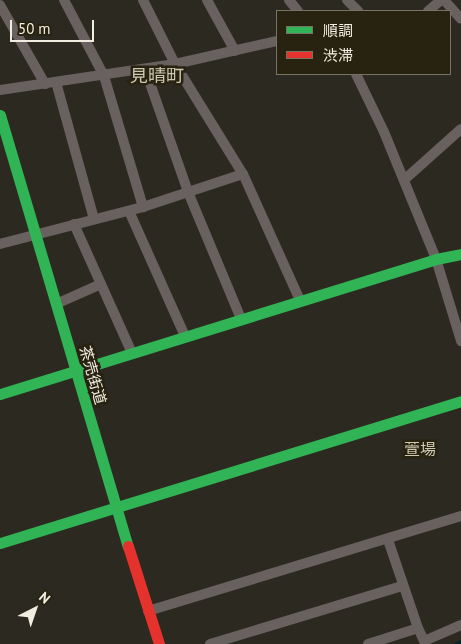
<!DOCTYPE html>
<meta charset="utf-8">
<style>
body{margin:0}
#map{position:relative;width:461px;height:644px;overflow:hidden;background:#2c2a20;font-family:"PT Sans","Noto Sans JP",sans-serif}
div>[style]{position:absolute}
.stream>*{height:3px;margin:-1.5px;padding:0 1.5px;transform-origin:1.5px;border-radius:1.5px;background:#082228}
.street>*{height:10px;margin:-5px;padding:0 5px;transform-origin:5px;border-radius:5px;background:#696060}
.fast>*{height:11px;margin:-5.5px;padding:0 5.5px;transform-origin:5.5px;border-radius:5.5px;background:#30b455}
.jam>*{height:11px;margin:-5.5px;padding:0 5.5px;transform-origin:5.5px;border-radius:5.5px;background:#e5322d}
span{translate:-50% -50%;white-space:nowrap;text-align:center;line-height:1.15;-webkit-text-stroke:5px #282310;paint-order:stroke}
.street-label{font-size:15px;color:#f1ede1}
.neighbourhood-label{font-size:16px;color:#cfc8b1}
.quarter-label{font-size:18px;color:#cfc8b1}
.legend{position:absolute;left:276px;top:10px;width:175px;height:65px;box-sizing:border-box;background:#282310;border:1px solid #787464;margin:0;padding:6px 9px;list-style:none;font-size:15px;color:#f1ede1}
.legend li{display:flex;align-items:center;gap:10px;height:25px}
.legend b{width:25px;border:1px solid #787464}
.north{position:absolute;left:10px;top:584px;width:50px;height:50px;-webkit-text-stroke:4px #282310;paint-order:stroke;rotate:41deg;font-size:14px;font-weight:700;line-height:20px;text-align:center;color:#f1ede1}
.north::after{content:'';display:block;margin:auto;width:18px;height:22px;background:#f1ede1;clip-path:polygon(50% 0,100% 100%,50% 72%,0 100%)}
.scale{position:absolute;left:10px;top:20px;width:84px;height:22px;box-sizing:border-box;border:2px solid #f1ede1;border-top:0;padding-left:6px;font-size:15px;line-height:18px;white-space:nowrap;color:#f1ede1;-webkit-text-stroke:4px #282310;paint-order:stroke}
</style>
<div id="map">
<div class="stream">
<i style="left:455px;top:644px;width:7px;rotate:-27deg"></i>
</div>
<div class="street">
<i style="left:64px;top:0;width:86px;rotate:62.2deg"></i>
<i style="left:104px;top:76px;width:137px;rotate:73.4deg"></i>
<i style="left:143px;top:0;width:72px;rotate:63.4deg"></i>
<i style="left:175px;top:64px;width:129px;rotate:58.3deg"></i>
<i style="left:243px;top:174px;width:138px;rotate:65.7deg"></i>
<i style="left:207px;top:0;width:58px;rotate:61.2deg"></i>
<i style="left:289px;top:0;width:14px;rotate:51deg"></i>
<i style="left:347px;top:0;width:16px;rotate:45deg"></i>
<i style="left:444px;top:0;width:25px;rotate:48deg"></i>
<i style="left:0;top:5px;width:91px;rotate:60.3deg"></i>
<i style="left:428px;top:11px;width:17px;rotate:-40deg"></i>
<i style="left:145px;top:69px;width:130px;rotate:70.7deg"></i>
<i style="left:188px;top:192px;width:138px;rotate:67.3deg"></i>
<i style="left:356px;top:74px;width:64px;rotate:64.2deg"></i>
<i style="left:384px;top:132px;width:137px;rotate:67.7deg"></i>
<i style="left:436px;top:259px;width:86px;rotate:73deg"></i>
<i style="left:56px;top:82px;width:142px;rotate:74.5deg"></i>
<i style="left:0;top:90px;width:177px;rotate:-8.5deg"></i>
<i style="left:175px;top:64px;width:105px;rotate:-12.7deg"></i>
<i style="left:404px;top:180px;width:76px;rotate:-41.8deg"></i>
<i style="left:129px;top:211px;width:137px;rotate:65.9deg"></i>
<i style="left:74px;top:224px;width:141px;rotate:65.8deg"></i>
<i style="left:0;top:244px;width:148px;rotate:-14.5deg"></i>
<i style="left:143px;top:207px;width:105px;rotate:-18.3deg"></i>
<i style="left:56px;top:304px;width:49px;rotate:-24deg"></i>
<i style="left:148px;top:611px;width:327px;rotate:-16.9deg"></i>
<i style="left:418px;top:628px;width:14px;rotate:65deg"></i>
<i style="left:424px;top:641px;width:40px;rotate:-23.4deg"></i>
<i style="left:210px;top:644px;width:201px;rotate:-16.8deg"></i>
<i style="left:368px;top:644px;width:52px;rotate:-17.7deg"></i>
<i style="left:418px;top:628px;width:93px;rotate:-108.8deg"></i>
</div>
<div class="fast">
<i style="left:0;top:115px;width:450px;rotate:73.5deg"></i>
<i style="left:0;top:394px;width:456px;rotate:-17.2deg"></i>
<i style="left:436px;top:259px;width:25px;rotate:-11deg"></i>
<i style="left:0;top:543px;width:482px;rotate:-17.1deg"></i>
</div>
<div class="jam">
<i style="left:128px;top:546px;width:103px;rotate:72.4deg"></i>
</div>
<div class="street-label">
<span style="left:93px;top:375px;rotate:74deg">茶売街道</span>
</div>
<div class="neighbourhood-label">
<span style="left:420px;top:449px">萱場</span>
</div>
<div class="quarter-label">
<span style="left:157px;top:76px">見晴町</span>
</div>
<ul class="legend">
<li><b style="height:6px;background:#30b455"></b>順調</li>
<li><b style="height:6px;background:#e5322d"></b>渋滞</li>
</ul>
<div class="north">N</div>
<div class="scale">50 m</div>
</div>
